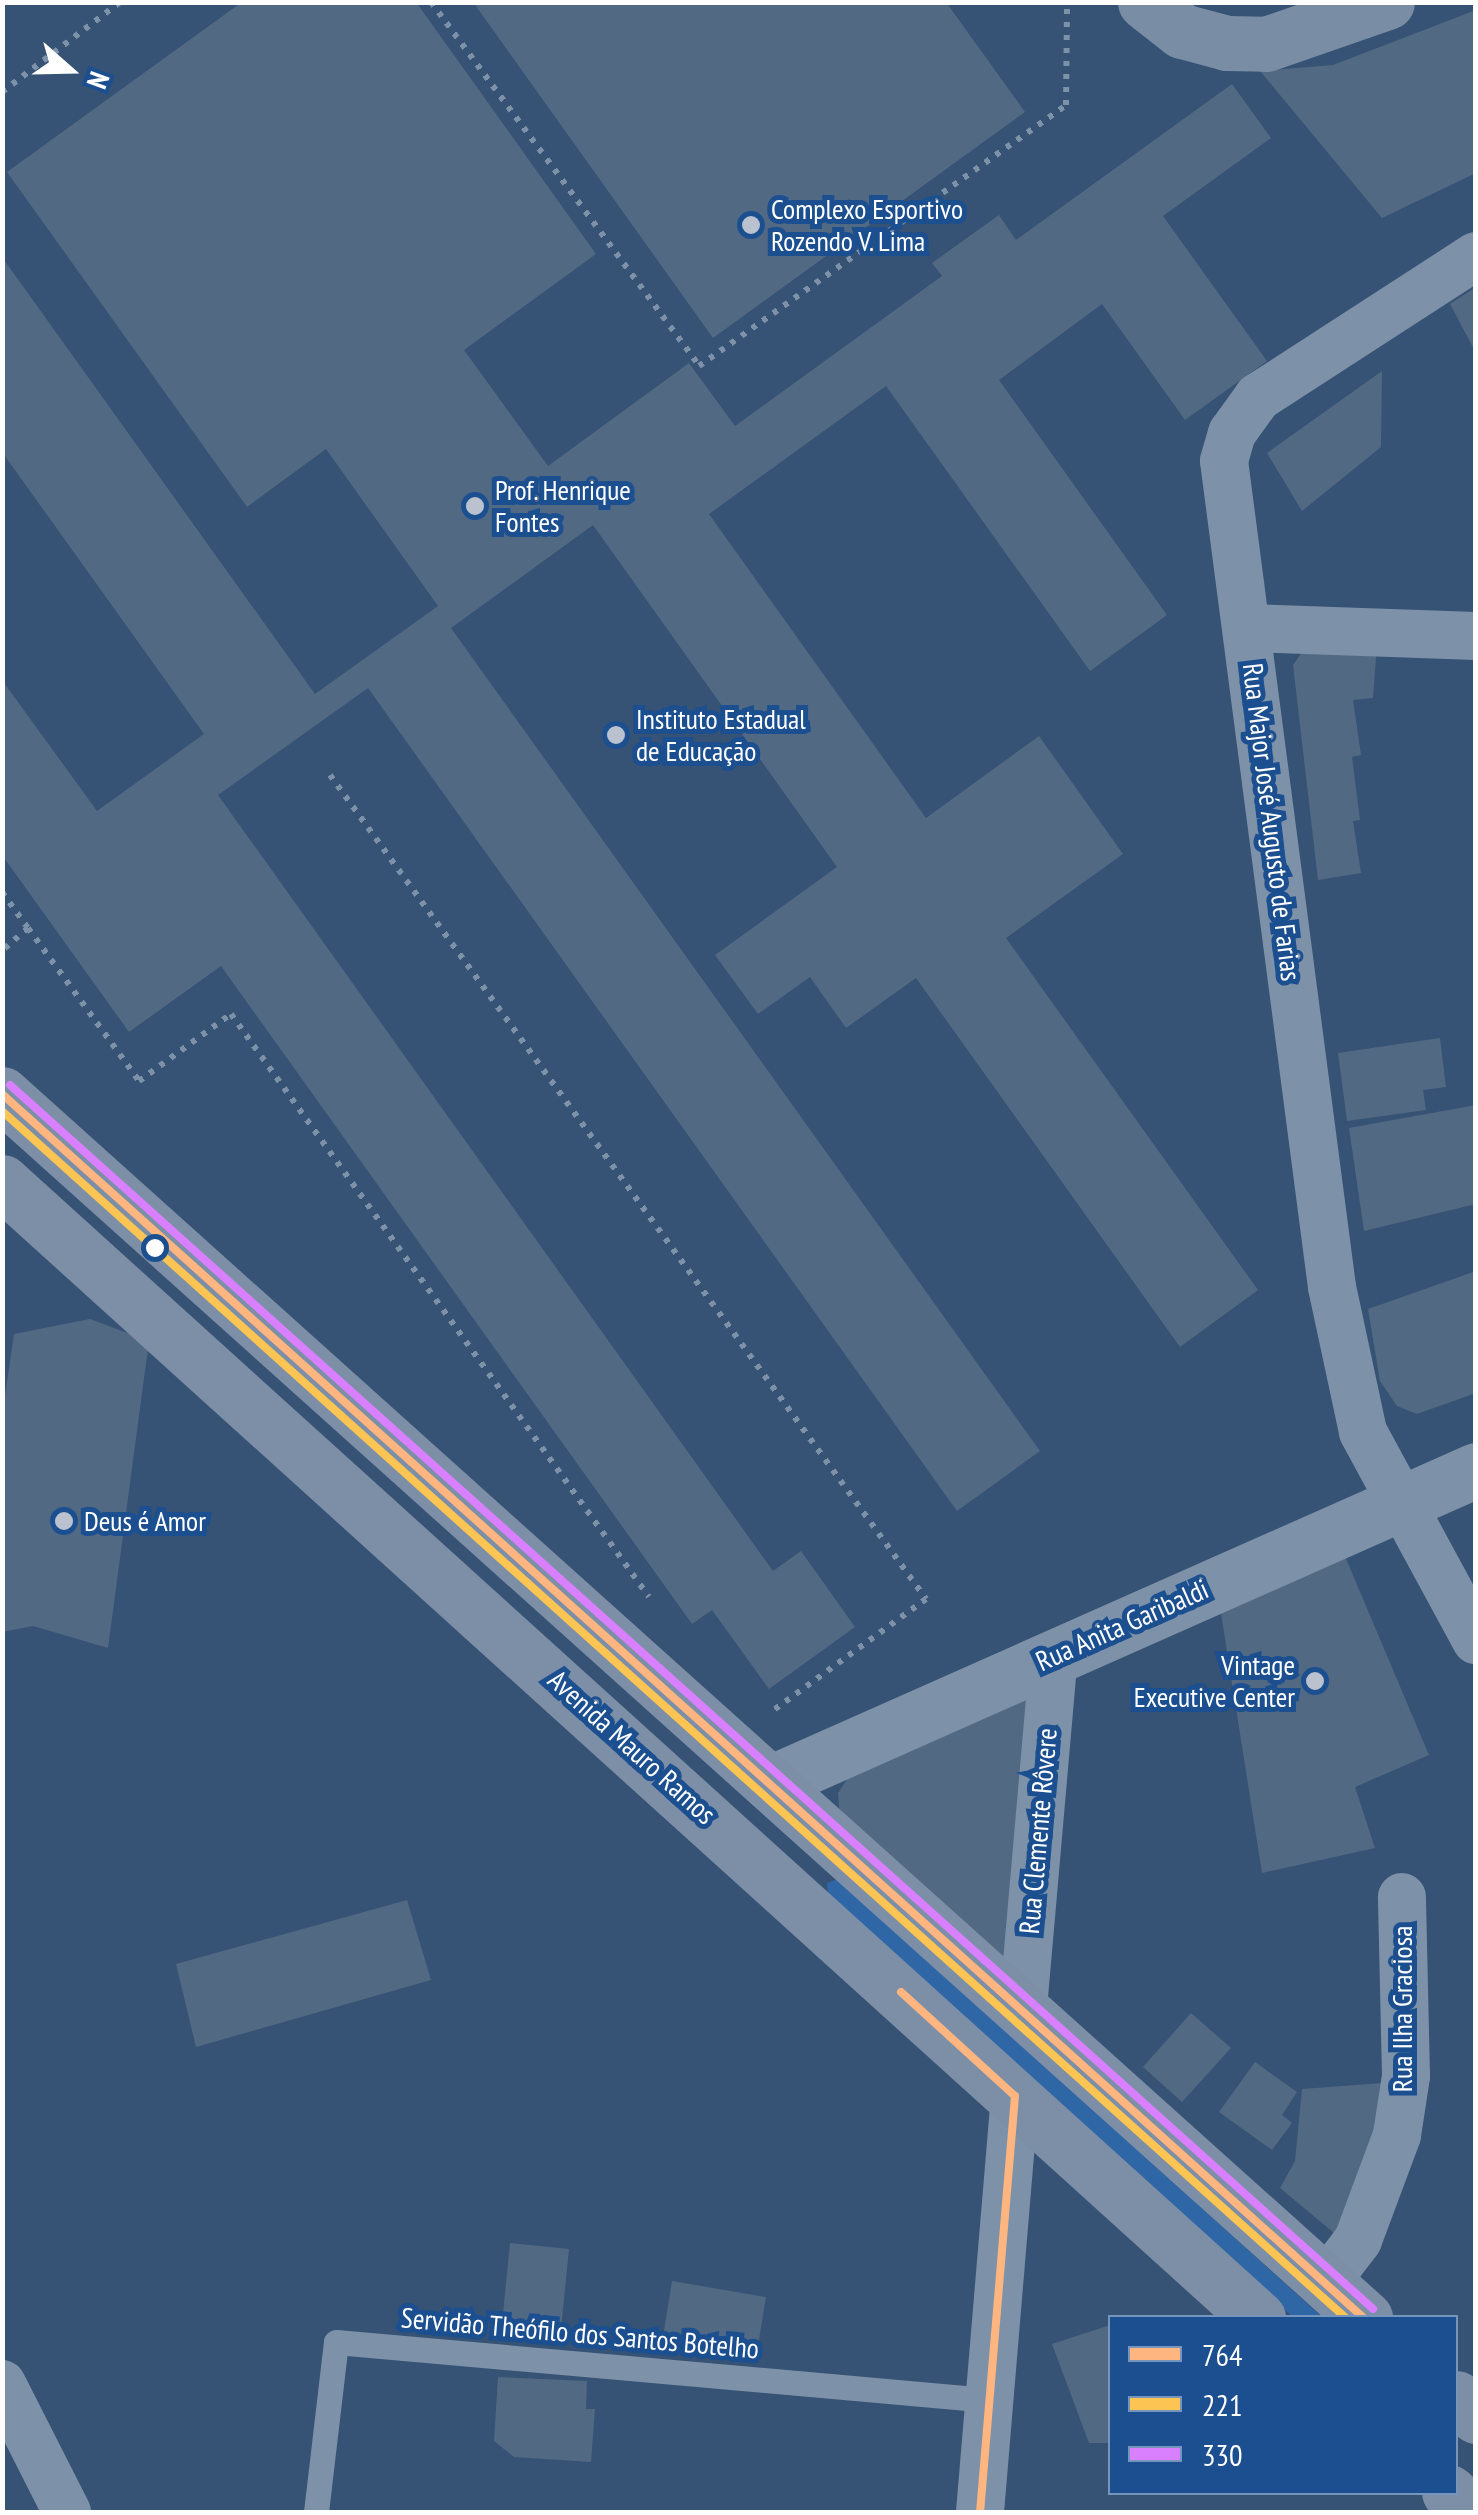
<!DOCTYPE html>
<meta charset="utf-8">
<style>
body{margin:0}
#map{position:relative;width:1478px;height:2515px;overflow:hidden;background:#365274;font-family:"PT Sans Narrow",sans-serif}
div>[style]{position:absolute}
.green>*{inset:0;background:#2f66a5}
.building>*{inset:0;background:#526984}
.path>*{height:6px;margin-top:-3px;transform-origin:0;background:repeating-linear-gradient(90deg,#7d92a8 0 5px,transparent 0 13px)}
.service>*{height:25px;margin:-12.5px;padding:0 12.5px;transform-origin:12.5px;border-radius:12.5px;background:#7d92a8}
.minor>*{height:48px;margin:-24px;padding:0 24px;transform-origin:24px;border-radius:24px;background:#7d92a8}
.tertiary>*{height:55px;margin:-27.5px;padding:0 27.5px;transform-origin:27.5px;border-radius:27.5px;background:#7d92a8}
.secondary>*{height:55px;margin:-27.5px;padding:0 27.5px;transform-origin:27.5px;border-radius:27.5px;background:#798da4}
.primary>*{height:55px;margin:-27.5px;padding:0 27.5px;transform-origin:27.5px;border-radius:27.5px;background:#7d8ea7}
.bus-1>*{height:8px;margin:-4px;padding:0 4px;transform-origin:4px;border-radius:4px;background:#ffb580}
.bus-2>*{height:8px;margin:-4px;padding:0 4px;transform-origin:4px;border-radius:4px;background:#fcc553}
.bus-3>*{height:8px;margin:-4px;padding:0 4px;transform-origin:4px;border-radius:4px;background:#d880ff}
.dots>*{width:28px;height:28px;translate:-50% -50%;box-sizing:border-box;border:5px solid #1b4f8f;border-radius:50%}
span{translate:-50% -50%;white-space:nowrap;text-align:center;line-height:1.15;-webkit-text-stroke:10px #1b4f8f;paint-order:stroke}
.poi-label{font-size:28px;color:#fff}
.left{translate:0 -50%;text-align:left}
.right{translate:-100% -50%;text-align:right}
.street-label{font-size:28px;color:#fff}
.frame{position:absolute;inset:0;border:5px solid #fff;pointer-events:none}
.legend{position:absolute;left:1108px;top:2315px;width:350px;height:180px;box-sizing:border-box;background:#1b4f8f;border:2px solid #7695bc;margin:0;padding:12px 18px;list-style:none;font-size:30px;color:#fff}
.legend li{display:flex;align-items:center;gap:20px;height:50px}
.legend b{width:50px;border:2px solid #7695bc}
.north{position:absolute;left:20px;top:20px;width:100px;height:100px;-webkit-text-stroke:8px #1b4f8f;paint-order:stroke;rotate:110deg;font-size:28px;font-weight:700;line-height:40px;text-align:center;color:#fff}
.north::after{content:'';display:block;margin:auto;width:35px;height:45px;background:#fff;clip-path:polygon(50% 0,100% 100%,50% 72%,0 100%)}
</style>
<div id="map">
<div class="green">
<i style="clip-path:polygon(838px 1879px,1322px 2317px,1293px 2317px,828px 1895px,827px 1883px)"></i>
</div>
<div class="building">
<i style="clip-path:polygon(242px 2px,416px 2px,596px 254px,464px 350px,548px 466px,689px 363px,735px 426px,942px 276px,932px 263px,999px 215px,1016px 240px,1232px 84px,1271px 138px,1163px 216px,1267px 361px,1185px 420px,1102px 304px,999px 380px,1167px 615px,1090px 671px,886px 386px,709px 514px,926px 818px,1039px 736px,1123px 854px,1006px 938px,1258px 1290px,1180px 1347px,916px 978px,846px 1028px,810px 977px,758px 1014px,715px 955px,837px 867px,593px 525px,451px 628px,1040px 1451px,957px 1511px,368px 688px,218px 795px,773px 1571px,801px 1551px,855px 1627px,769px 1689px,712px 1610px,692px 1624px,221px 966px,129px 1032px,2px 855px,2px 680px,97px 811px,204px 734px,2px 452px,2px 257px,315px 694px,438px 606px,326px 449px,247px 507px,7px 172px)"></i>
<i style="clip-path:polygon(473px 2px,946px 2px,1025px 112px,713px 338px)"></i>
<i style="clip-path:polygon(1476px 10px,1476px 173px,1382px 218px,1260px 71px,1333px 65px)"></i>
<i style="clip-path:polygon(1476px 287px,1476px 353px,1450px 304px)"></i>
<i style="clip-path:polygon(1382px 371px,1381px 447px,1302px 511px,1267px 453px)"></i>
<i style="clip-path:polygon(1377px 645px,1373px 698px,1353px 700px,1361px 755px,1352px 757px,1360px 820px,1353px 821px,1361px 873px,1318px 880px,1293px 665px,1302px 652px)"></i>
<i style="clip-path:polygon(1440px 1038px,1446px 1087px,1423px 1090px,1426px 1110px,1347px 1121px,1338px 1053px)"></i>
<i style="clip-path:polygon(1476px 1105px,1476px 1204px,1364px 1231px,1349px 1128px)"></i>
<i style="clip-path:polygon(1476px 1271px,1476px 1393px,1417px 1414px,1397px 1406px,1380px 1381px,1368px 1309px)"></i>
<i style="clip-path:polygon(90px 1319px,149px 1341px,108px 1648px,33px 1626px,2px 1632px,2px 1416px,14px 1334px)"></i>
<i style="clip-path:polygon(1344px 1554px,1429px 1755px,1355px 1787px,1375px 1848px,1262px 1873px,1220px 1607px)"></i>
<i style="clip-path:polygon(1031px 1689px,1009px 1971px,840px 1819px,838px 1793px,852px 1772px)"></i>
<i style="clip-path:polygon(407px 1900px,431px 1980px,196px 2047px,176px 1964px)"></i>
<i style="clip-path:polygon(1191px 2013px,1231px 2048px,1182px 2102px,1143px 2067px)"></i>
<i style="clip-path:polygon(1255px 2062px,1297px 2092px,1282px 2115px,1292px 2123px,1272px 2150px,1219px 2112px)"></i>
<i style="clip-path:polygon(1396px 2082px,1346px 2243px,1280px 2188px,1295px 2161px,1302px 2089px)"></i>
<i style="clip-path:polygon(510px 2243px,569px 2249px,560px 2339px,501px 2334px)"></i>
<i style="clip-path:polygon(672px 2281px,766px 2297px,756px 2358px,662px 2343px)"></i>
<i style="clip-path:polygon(1110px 2325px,1110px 2443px,1089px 2443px,1052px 2344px)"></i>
<i style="clip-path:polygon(498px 2377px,587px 2381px,586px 2409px,595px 2409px,591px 2462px,514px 2457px,494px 2441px)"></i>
</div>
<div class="path">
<i style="left:431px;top:2px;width:452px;rotate:53.6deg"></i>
<i style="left:699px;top:366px;width:450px;rotate:-35.4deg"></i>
<i style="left:1066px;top:105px;width:103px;rotate:-89.4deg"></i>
<i style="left:2px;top:92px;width:148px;rotate:-37.3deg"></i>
<i style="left:330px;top:775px;width:1017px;rotate:54.12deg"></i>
<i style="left:926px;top:1599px;width:192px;rotate:143.9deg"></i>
<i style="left:2px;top:892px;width:44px;rotate:54.2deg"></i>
<i style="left:28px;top:928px;width:35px;rotate:139deg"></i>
<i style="left:28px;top:928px;width:189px;rotate:54deg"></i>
<i style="left:139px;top:1081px;width:114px;rotate:-36.1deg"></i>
<i style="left:231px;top:1014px;width:717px;rotate:54.36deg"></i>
</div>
<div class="service">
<i style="left:316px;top:2512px;width:171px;rotate:-83.3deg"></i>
<i style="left:336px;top:2342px;width:656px;rotate:5.08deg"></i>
</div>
<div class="minor">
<i style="left:1476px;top:256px;width:260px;rotate:147.1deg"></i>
<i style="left:1258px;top:397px;width:44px;rotate:125.8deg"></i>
<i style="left:1232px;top:433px;width:29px;rotate:106deg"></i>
<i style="left:1224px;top:461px;width:833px;rotate:82.55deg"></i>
<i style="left:1332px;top:1287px;width:148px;rotate:77.9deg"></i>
<i style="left:1363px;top:1432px;width:237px;rotate:61.5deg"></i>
<i style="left:1247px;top:628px;width:229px;rotate:2deg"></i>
<i style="left:1023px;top:2008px;width:354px;rotate:-85deg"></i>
<i style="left:1326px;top:2282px;width:53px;rotate:-52.7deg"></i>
<i style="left:1358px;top:2240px;width:112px;rotate:-69.6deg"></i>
<i style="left:1397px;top:2135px;width:60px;rotate:-81.3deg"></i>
<i style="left:1406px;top:2076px;width:179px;rotate:-91.3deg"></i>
<i style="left:2px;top:2384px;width:144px;rotate:63.1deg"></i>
<i style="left:980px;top:2512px;width:417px;rotate:-85.2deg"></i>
</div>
<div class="tertiary">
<i style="left:770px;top:1783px;width:772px;rotate:-23.91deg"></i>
</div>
<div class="secondary">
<i style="left:1145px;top:2px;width:47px;rotate:38.1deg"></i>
<i style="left:1182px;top:31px;width:47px;rotate:14.9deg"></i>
<i style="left:1227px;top:43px;width:39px;rotate:1deg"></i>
<i style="left:1266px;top:44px;width:128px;rotate:-19.1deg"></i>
</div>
<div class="primary">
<i style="left:2px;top:1094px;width:1832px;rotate:41.92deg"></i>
<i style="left:2px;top:1182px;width:1694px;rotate:42.13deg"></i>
<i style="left:1456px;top:2398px;width:27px;rotate:42deg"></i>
<i style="left:1449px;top:2492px;width:29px;rotate:44deg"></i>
</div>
<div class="bus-1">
<i style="left:2px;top:1094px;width:1831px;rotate:41.95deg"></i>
<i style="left:901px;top:1992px;width:154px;rotate:42.4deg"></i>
<i style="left:1015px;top:2096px;width:417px;rotate:94.8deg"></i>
</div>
<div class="bus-2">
<i style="left:2px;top:1111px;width:1806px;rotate:41.93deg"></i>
</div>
<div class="bus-3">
<i style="left:10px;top:1085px;width:1832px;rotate:41.92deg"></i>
</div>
<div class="dots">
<i style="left:751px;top:225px;background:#b9c2ce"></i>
<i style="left:475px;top:506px;background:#b9c2ce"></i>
<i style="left:616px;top:735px;background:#b9c2ce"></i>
<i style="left:155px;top:1248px;background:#fff"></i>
<i style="left:64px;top:1521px;background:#b9c2ce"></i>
<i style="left:1315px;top:1681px;background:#b9c2ce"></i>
</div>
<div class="poi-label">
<span class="left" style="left:771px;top:225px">Complexo Esportivo<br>Rozendo V. Lima</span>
<span class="left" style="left:495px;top:506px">Prof. Henrique<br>Fontes</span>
<span class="left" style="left:636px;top:735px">Instituto Estadual<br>de Educação</span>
<span class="left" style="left:84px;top:1521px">Deus é Amor</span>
<span class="right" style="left:1295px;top:1681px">Vintage<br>Executive Center</span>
</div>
<div class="street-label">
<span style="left:1272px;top:822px;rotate:83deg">Rua Major José Augusto de Farias</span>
<span style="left:1122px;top:1625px;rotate:-24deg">Rua Anita Garibaldi</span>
<span style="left:632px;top:1747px;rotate:42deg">Avenida Mauro Ramos</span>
<span style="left:1038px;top:1831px;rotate:-85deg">Rua Clemente Rôvere</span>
<span style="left:1402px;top:2009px;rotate:-90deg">Rua Ilha Graciosa</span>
<span style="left:580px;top:2333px;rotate:5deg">Servidão Theófilo dos Santos Botelho</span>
</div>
<div class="frame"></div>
<ul class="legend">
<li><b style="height:12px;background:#ffb580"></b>764</li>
<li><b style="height:12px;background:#fcc553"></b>221</li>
<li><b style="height:12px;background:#d880ff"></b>330</li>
</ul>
<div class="north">N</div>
</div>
